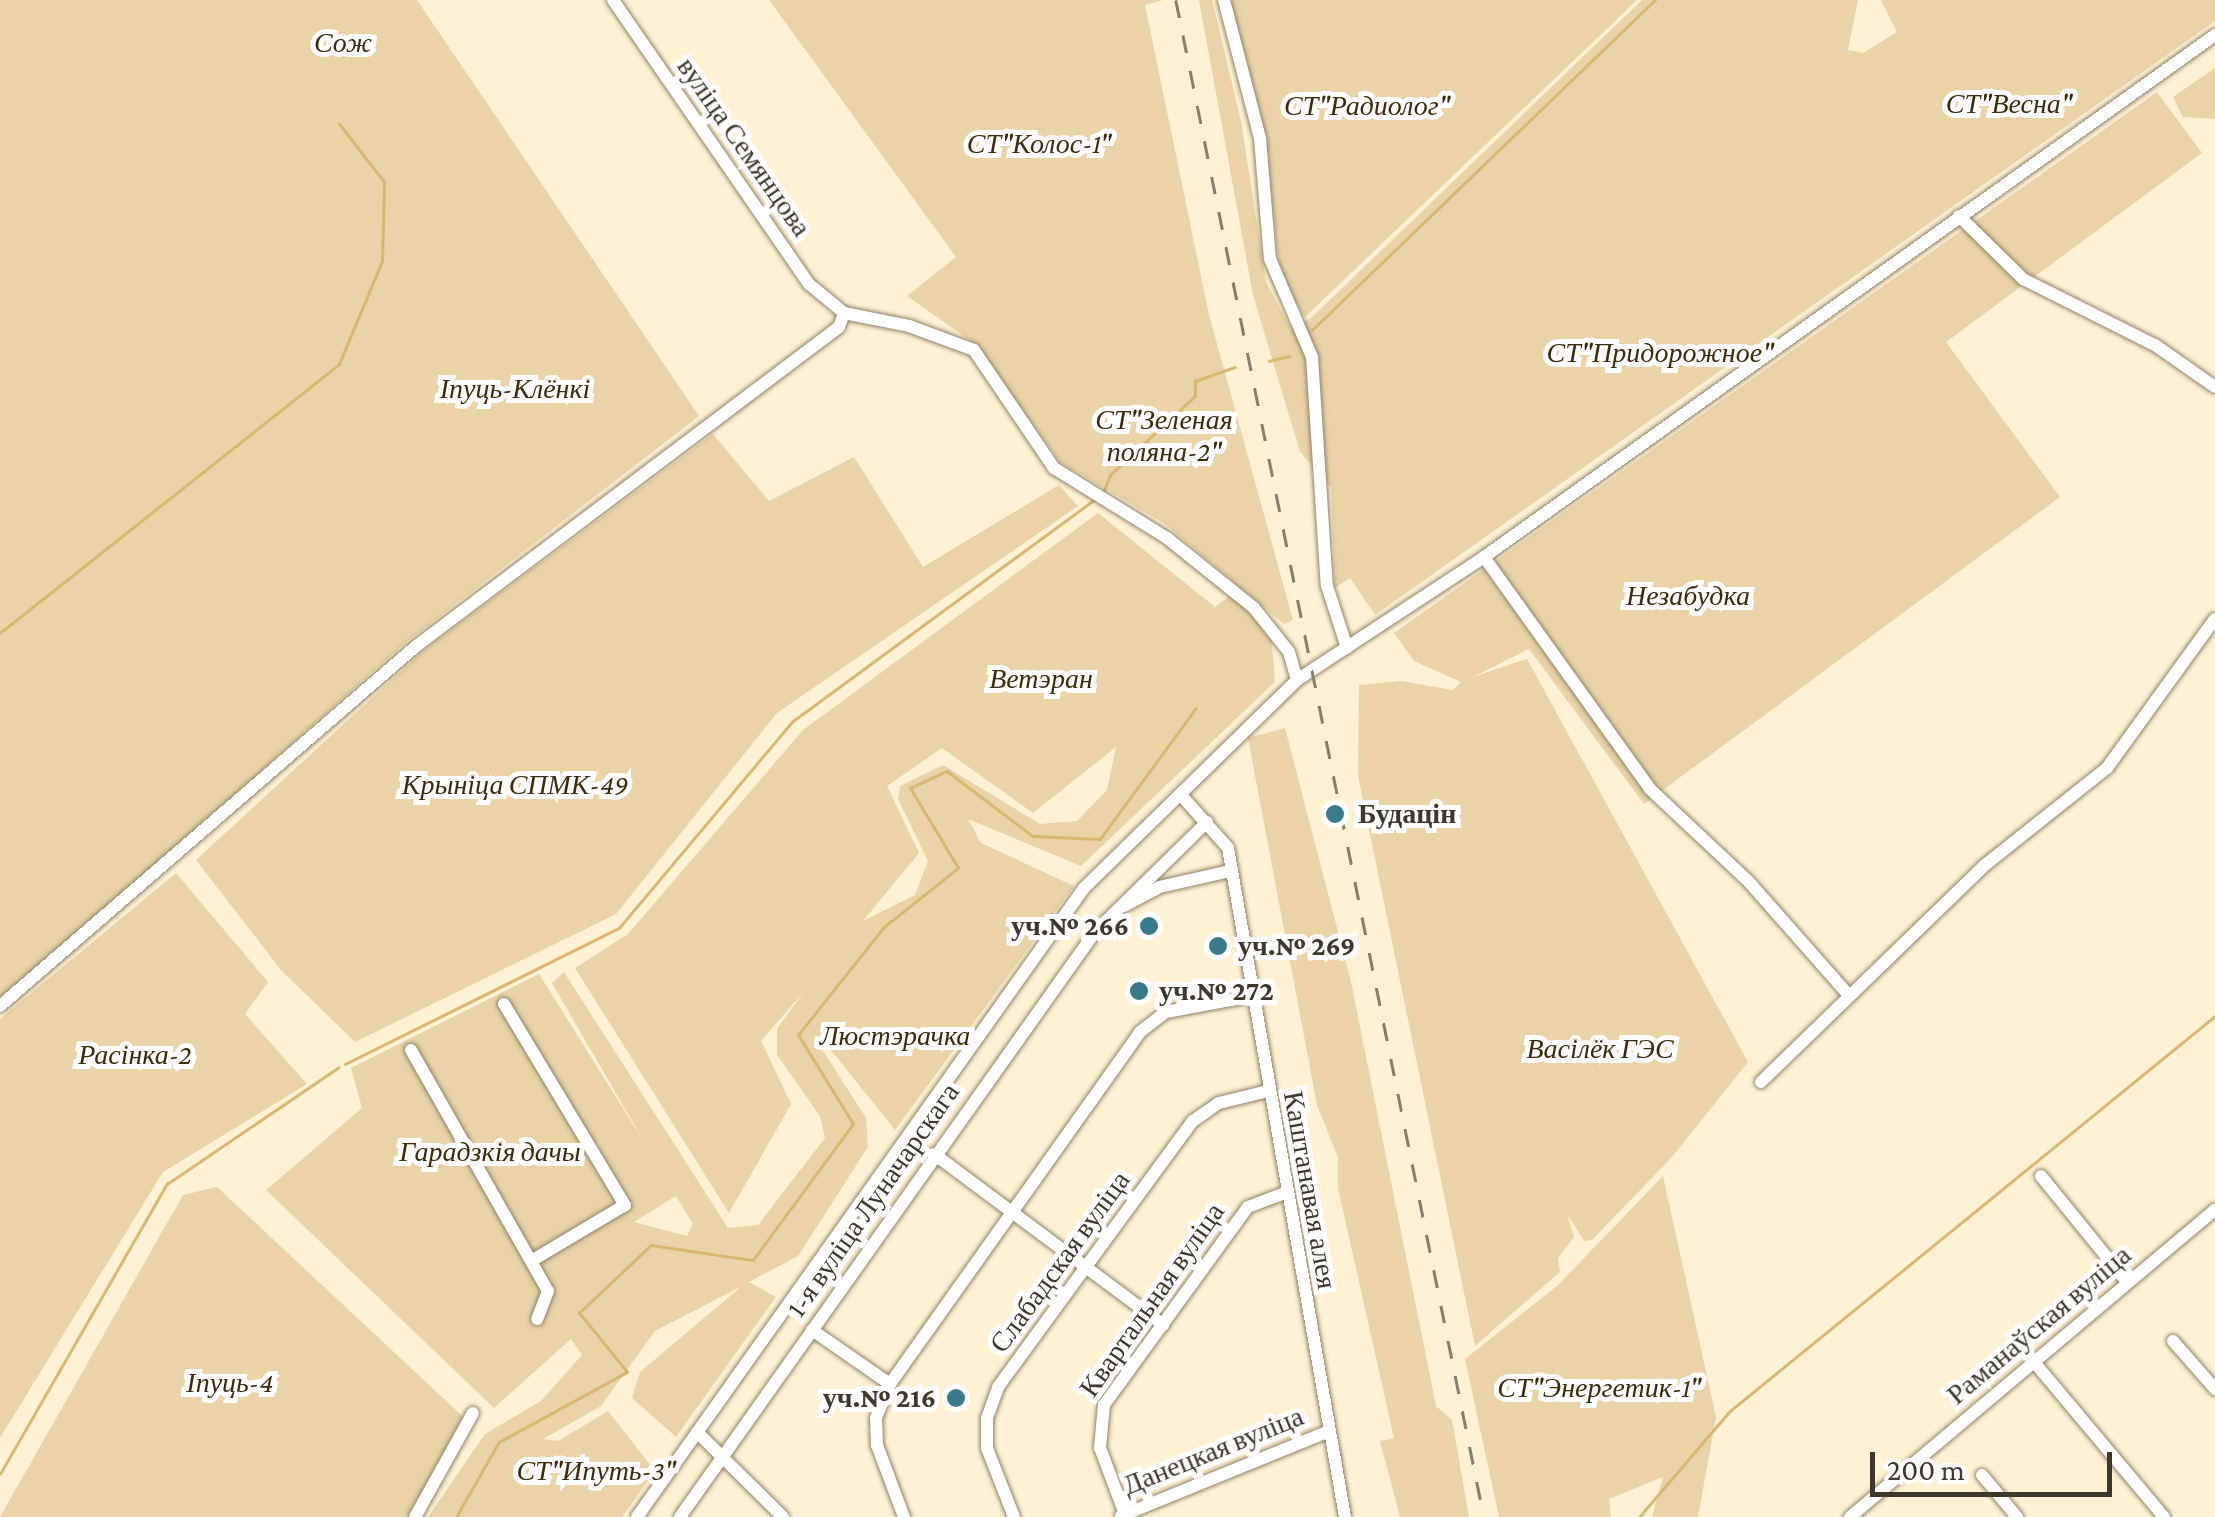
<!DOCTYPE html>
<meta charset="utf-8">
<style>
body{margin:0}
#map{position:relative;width:2215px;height:1517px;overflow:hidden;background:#fff1d4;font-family:"Crimson Pro",serif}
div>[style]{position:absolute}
.green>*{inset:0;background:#e9d3a7}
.stream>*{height:2.5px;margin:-1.25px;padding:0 1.25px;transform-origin:1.25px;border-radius:1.25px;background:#d8b771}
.roads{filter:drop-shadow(0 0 2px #8f8369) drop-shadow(0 0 2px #8f8369)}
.minor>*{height:12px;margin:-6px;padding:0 6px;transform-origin:6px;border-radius:6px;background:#fff}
.rail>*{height:2.5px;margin-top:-1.25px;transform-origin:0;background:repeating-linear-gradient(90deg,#877e6c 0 18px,transparent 0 36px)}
.dots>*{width:28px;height:28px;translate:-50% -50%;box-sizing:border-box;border:5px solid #fff;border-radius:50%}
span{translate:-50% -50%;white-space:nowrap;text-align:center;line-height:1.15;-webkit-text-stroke:10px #fff;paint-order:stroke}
.park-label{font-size:28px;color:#3a2c0c;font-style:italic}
.street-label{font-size:28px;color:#3d372c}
.poi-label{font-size:28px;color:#3d372c;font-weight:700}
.left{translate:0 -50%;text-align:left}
.right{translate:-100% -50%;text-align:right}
.scale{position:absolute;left:1870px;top:1452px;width:242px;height:45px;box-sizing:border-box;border:5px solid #3d372c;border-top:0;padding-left:12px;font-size:30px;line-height:35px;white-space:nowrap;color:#3d372c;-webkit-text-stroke:8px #fff;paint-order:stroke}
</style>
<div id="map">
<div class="green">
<i style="clip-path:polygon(0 0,417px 0,699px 416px,404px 644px,0 1002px)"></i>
<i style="clip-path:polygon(769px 0,1163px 0,1145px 5px,1209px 315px,1293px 620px,1284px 624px,1165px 524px,1060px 462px,978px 346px,907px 296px,956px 257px)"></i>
<i style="clip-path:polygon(1199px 0,1212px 0,1241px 121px,1266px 282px,1291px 329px,1311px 318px,1642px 0,1858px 0,1848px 50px,1863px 53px,1897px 32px,1881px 0,2215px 0,2215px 21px,1375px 615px,1350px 578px,1335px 588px,1331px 487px,1300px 452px,1253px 295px)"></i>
<i style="clip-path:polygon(1228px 0,1637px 0,1305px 317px,1280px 277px,1266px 142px)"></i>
<i style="clip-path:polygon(2215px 68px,2215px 119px,2183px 117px,2173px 97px)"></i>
<i style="clip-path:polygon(2157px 92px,2202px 153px,1946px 342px,2060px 497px,1644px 804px,1529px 649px,1473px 677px,1527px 659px,1748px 1062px,1672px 1157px,1592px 1240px,1584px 1241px,1567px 1214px,1574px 1237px,1558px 1258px,1560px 1272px,1475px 1346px,1358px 776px,1359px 685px,1401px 681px,1453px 690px,1461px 682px,1414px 661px,1394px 633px)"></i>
<i style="clip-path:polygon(713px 434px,769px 501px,854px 457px,923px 567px,1059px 485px,1078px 506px,777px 713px,616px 914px,355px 1042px,281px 970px,196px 860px,423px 651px)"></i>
<i style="clip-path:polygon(evenodd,1098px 513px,1215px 607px,1231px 595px,1271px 635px,1275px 682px,1081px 866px,968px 819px,981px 843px,1074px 886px,895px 1130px,822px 1039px,818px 1043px,866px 1118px,868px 1147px,798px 1256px,749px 1282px,776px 1297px,676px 1437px,632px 1398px,640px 1372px,742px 1286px,655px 1331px,601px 1406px,543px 1439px,558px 1441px,608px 1411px,655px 1471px,622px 1517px,428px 1517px,485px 1434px,541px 1401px,582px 1355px,571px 1339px,494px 1408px,266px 1190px,362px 1108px,351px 1068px,539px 974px,646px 1145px,552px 983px,564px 972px,728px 1228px,758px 1225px,825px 1138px,820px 1116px,777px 1055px,777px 1029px,805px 990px,761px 1041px,791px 1104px,729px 1213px,575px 968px,628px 934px,803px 730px,1098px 513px,1116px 747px,1107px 790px,1077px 821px,1040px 824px,943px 765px,900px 786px,898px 799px,928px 861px,915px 895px,863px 921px,919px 853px,887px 786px,942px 748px,1033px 813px,1116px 747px,1098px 513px,676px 1196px,693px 1224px,687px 1236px,634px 1222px,676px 1196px)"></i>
<i style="clip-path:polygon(1285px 728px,1351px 982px,1436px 1406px,1452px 1420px,1469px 1517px,1400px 1517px,1380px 1441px,1394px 1438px,1338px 1188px,1338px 1157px,1317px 1105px,1248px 738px)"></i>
<i style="clip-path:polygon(176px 873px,268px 982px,245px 1014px,307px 1084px,163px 1172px,0 1438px,0 1019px)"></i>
<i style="clip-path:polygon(1663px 1176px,1716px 1417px,1698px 1517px,1652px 1517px,1663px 1477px,1609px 1499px,1611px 1517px,1499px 1517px,1465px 1359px,1558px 1285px)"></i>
<i style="clip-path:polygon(217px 1187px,472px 1425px,422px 1517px,0 1517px,183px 1195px)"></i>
</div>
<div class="stream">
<i style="left:1312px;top:330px;width:476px;rotate:-43.9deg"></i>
<i style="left:1269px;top:361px;width:21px;rotate:-14deg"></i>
<i style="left:1103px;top:493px;width:19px;rotate:-69deg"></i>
<i style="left:1110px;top:475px;width:116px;rotate:-42.9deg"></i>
<i style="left:1195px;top:396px;width:15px;rotate:-90deg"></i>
<i style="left:1195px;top:381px;width:42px;rotate:-19.3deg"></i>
<i style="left:0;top:633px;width:433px;rotate:-38.4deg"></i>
<i style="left:339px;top:364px;width:112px;rotate:-67.3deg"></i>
<i style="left:382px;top:261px;width:79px;rotate:-88.5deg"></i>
<i style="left:384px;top:182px;width:73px;rotate:-127.8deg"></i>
<i style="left:345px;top:1064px;width:306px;rotate:-26.4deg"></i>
<i style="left:619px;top:928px;width:270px;rotate:-50deg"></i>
<i style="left:793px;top:721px;width:377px;rotate:-36.3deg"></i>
<i style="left:0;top:1474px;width:335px;rotate:-60.1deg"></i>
<i style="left:167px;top:1184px;width:207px;rotate:-34.2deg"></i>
<i style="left:456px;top:1517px;width:86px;rotate:-60.2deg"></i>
<i style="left:499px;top:1442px;width:146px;rotate:-28.7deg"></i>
<i style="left:627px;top:1372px;width:76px;rotate:-129.1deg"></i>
<i style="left:579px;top:1313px;width:99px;rotate:-43.4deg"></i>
<i style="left:651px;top:1245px;width:103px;rotate:8.4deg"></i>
<i style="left:753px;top:1260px;width:169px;rotate:-53.7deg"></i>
<i style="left:853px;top:1124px;width:105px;rotate:-121.7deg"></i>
<i style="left:798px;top:1035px;width:138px;rotate:-51.5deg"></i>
<i style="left:884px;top:927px;width:95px;rotate:-38.6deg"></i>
<i style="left:958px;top:868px;width:93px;rotate:-121deg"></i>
<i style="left:910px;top:788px;width:41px;rotate:-24.7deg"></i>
<i style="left:947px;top:771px;width:108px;rotate:37.1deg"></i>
<i style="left:1033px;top:836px;width:67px;rotate:2.6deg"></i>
<i style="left:1100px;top:839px;width:162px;rotate:-53.8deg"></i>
<i style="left:1639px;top:1517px;width:140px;rotate:-49.4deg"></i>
<i style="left:1730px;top:1411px;width:625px;rotate:-39.16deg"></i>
</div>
<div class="roads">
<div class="minor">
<i style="left:613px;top:0;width:345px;rotate:55.4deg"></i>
<i style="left:809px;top:284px;width:45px;rotate:39.6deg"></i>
<i style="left:844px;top:313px;width:66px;rotate:11.3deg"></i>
<i style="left:909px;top:326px;width:69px;rotate:20.3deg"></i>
<i style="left:974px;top:350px;width:143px;rotate:55.9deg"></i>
<i style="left:1054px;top:468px;width:133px;rotate:31.8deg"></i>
<i style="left:1167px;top:538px;width:112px;rotate:38.8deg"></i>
<i style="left:1254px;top:608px;width:56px;rotate:51.5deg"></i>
<i style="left:1289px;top:652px;width:29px;rotate:74deg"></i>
<i style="left:1224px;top:0;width:143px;rotate:75.4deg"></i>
<i style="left:1260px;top:138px;width:121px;rotate:85.3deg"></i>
<i style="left:1270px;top:259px;width:107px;rotate:66.8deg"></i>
<i style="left:1312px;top:357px;width:229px;rotate:86.3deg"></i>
<i style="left:1327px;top:586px;width:65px;rotate:72.1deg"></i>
<i style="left:1959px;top:216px;width:90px;rotate:44.5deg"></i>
<i style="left:2023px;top:279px;width:148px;rotate:26.6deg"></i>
<i style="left:2155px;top:345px;width:73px;rotate:35deg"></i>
<i style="left:1484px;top:557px;width:285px;rotate:54.4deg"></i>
<i style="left:1650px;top:789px;width:136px;rotate:43.2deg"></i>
<i style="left:1749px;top:882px;width:148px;rotate:48.6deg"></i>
<i style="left:1181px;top:795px;width:71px;rotate:48.4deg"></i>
<i style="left:1228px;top:848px;width:679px;rotate:80.08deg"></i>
<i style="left:1124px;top:906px;width:40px;rotate:-28deg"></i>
<i style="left:1159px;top:887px;width:73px;rotate:-12.7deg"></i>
<i style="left:504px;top:1004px;width:235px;rotate:59deg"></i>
<i style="left:625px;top:1205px;width:109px;rotate:149.2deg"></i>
<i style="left:0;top:1006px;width:549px;rotate:-40.86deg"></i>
<i style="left:415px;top:647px;width:531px;rotate:-37.04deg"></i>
<i style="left:839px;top:327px;width:15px;rotate:-70deg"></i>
<i style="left:411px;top:1050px;width:277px;rotate:60.4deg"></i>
<i style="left:548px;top:1291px;width:30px;rotate:111deg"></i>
<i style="left:1761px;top:1082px;width:312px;rotate:-44.1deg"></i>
<i style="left:1985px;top:865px;width:156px;rotate:-38.5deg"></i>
<i style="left:2107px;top:768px;width:184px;rotate:-54.1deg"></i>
<i style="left:934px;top:1154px;width:286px;rotate:36.7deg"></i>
<i style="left:2041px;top:1176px;width:136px;rotate:50.9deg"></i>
<i style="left:812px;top:1330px;width:95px;rotate:34.7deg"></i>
<i style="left:2173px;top:1341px;width:64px;rotate:48.8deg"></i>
<i style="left:2034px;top:1362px;width:202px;rotate:50deg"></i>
<i style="left:697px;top:1432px;width:121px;rotate:44.7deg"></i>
<i style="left:1982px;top:1475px;width:55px;rotate:50.2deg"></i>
<i style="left:1121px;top:1516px;width:222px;rotate:-22.2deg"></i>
<i style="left:415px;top:1517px;width:119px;rotate:-60.9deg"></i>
<i style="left:637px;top:1517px;width:772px;rotate:-54.6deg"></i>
<i style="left:1084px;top:888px;width:298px;rotate:-44.3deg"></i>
<i style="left:1297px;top:680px;width:224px;rotate:-33.3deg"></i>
<i style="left:1484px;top:557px;width:898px;rotate:-35.53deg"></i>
<i style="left:680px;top:1517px;width:717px;rotate:-54.65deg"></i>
<i style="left:1095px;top:932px;width:157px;rotate:-44.5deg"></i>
<i style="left:904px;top:1517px;width:77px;rotate:-110.6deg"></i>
<i style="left:877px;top:1445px;width:27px;rotate:-92deg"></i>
<i style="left:876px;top:1418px;width:37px;rotate:-68deg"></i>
<i style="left:890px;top:1384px;width:432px;rotate:-54.6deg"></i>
<i style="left:1140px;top:1032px;width:33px;rotate:-38deg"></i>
<i style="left:1166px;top:1012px;width:87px;rotate:-10.5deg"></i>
<i style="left:1014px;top:1517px;width:74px;rotate:-111.4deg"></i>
<i style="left:987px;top:1448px;width:30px;rotate:-90deg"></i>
<i style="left:987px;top:1418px;width:33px;rotate:-70deg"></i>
<i style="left:998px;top:1387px;width:330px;rotate:-53.8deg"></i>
<i style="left:1193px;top:1121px;width:32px;rotate:-35deg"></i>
<i style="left:1219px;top:1103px;width:50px;rotate:-13.8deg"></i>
<i style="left:1126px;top:1517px;width:74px;rotate:-110.6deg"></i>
<i style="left:1100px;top:1448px;width:43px;rotate:-84.7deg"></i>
<i style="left:1104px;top:1405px;width:245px;rotate:-54deg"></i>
<i style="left:1248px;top:1207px;width:39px;rotate:-21deg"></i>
<i style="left:1850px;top:1517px;width:477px;rotate:-40.1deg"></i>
</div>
</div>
<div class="rail">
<i style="left:1176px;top:0;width:1548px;rotate:78.52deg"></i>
</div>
<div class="dots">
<i style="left:1335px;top:814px;background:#387c8b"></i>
<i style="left:1149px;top:926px;background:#387c8b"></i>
<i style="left:1218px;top:946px;background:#387c8b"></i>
<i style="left:1139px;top:991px;background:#387c8b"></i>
<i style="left:956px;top:1398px;background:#387c8b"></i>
</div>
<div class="park-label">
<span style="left:343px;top:43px">Сож</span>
<span style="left:2009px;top:104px">СТ"Весна"</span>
<span style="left:1367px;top:106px">СТ"Радиолог"</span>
<span style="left:1039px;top:144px">СТ"Колос-1"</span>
<span style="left:1660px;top:353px">СТ"Придорожное"</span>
<span style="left:515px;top:389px">Іпуць-Клёнкі</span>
<span style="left:1164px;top:436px">СТ"Зеленая<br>поляна-2"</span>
<span style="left:1688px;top:596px">Незабудка</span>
<span style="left:1041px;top:679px">Ветэран</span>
<span style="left:515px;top:785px">Крыніца СПМК-49</span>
<span style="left:895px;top:1036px">Люстэрачка</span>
<span style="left:1600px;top:1049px">Васілёк ГЭС</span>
<span style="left:135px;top:1055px">Расінка-2</span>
<span style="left:490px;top:1152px">Гарадзкія дачы</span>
<span style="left:230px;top:1383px">Іпуць-4</span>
<span style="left:1599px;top:1388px">СТ"Энергетик-1"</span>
<span style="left:596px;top:1471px">СТ"Ипуть-3"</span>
</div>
<div class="street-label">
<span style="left:744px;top:147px;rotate:55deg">вуліца Семянцова</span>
<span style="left:1310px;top:1190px;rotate:80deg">Каштанавая алея</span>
<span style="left:873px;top:1200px;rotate:-55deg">1-я вуліца Луначарскага</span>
<span style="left:1060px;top:1262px;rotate:-54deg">Слабадская вуліца</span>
<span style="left:1152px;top:1300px;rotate:-55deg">Квартальная вуліца</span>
<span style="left:2039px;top:1325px;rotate:-40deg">Раманаўская вуліца</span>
<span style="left:1213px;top:1451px;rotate:-22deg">Данецкая вуліца</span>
</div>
<div class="poi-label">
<span class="left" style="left:1358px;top:814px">Будацін</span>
<span class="right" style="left:1129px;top:926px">уч.№ 266</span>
<span class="left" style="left:1238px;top:946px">уч.№ 269</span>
<span class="left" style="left:1159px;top:991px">уч.№ 272</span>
<span class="right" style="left:936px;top:1398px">уч.№ 216</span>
</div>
<div class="scale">200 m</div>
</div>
